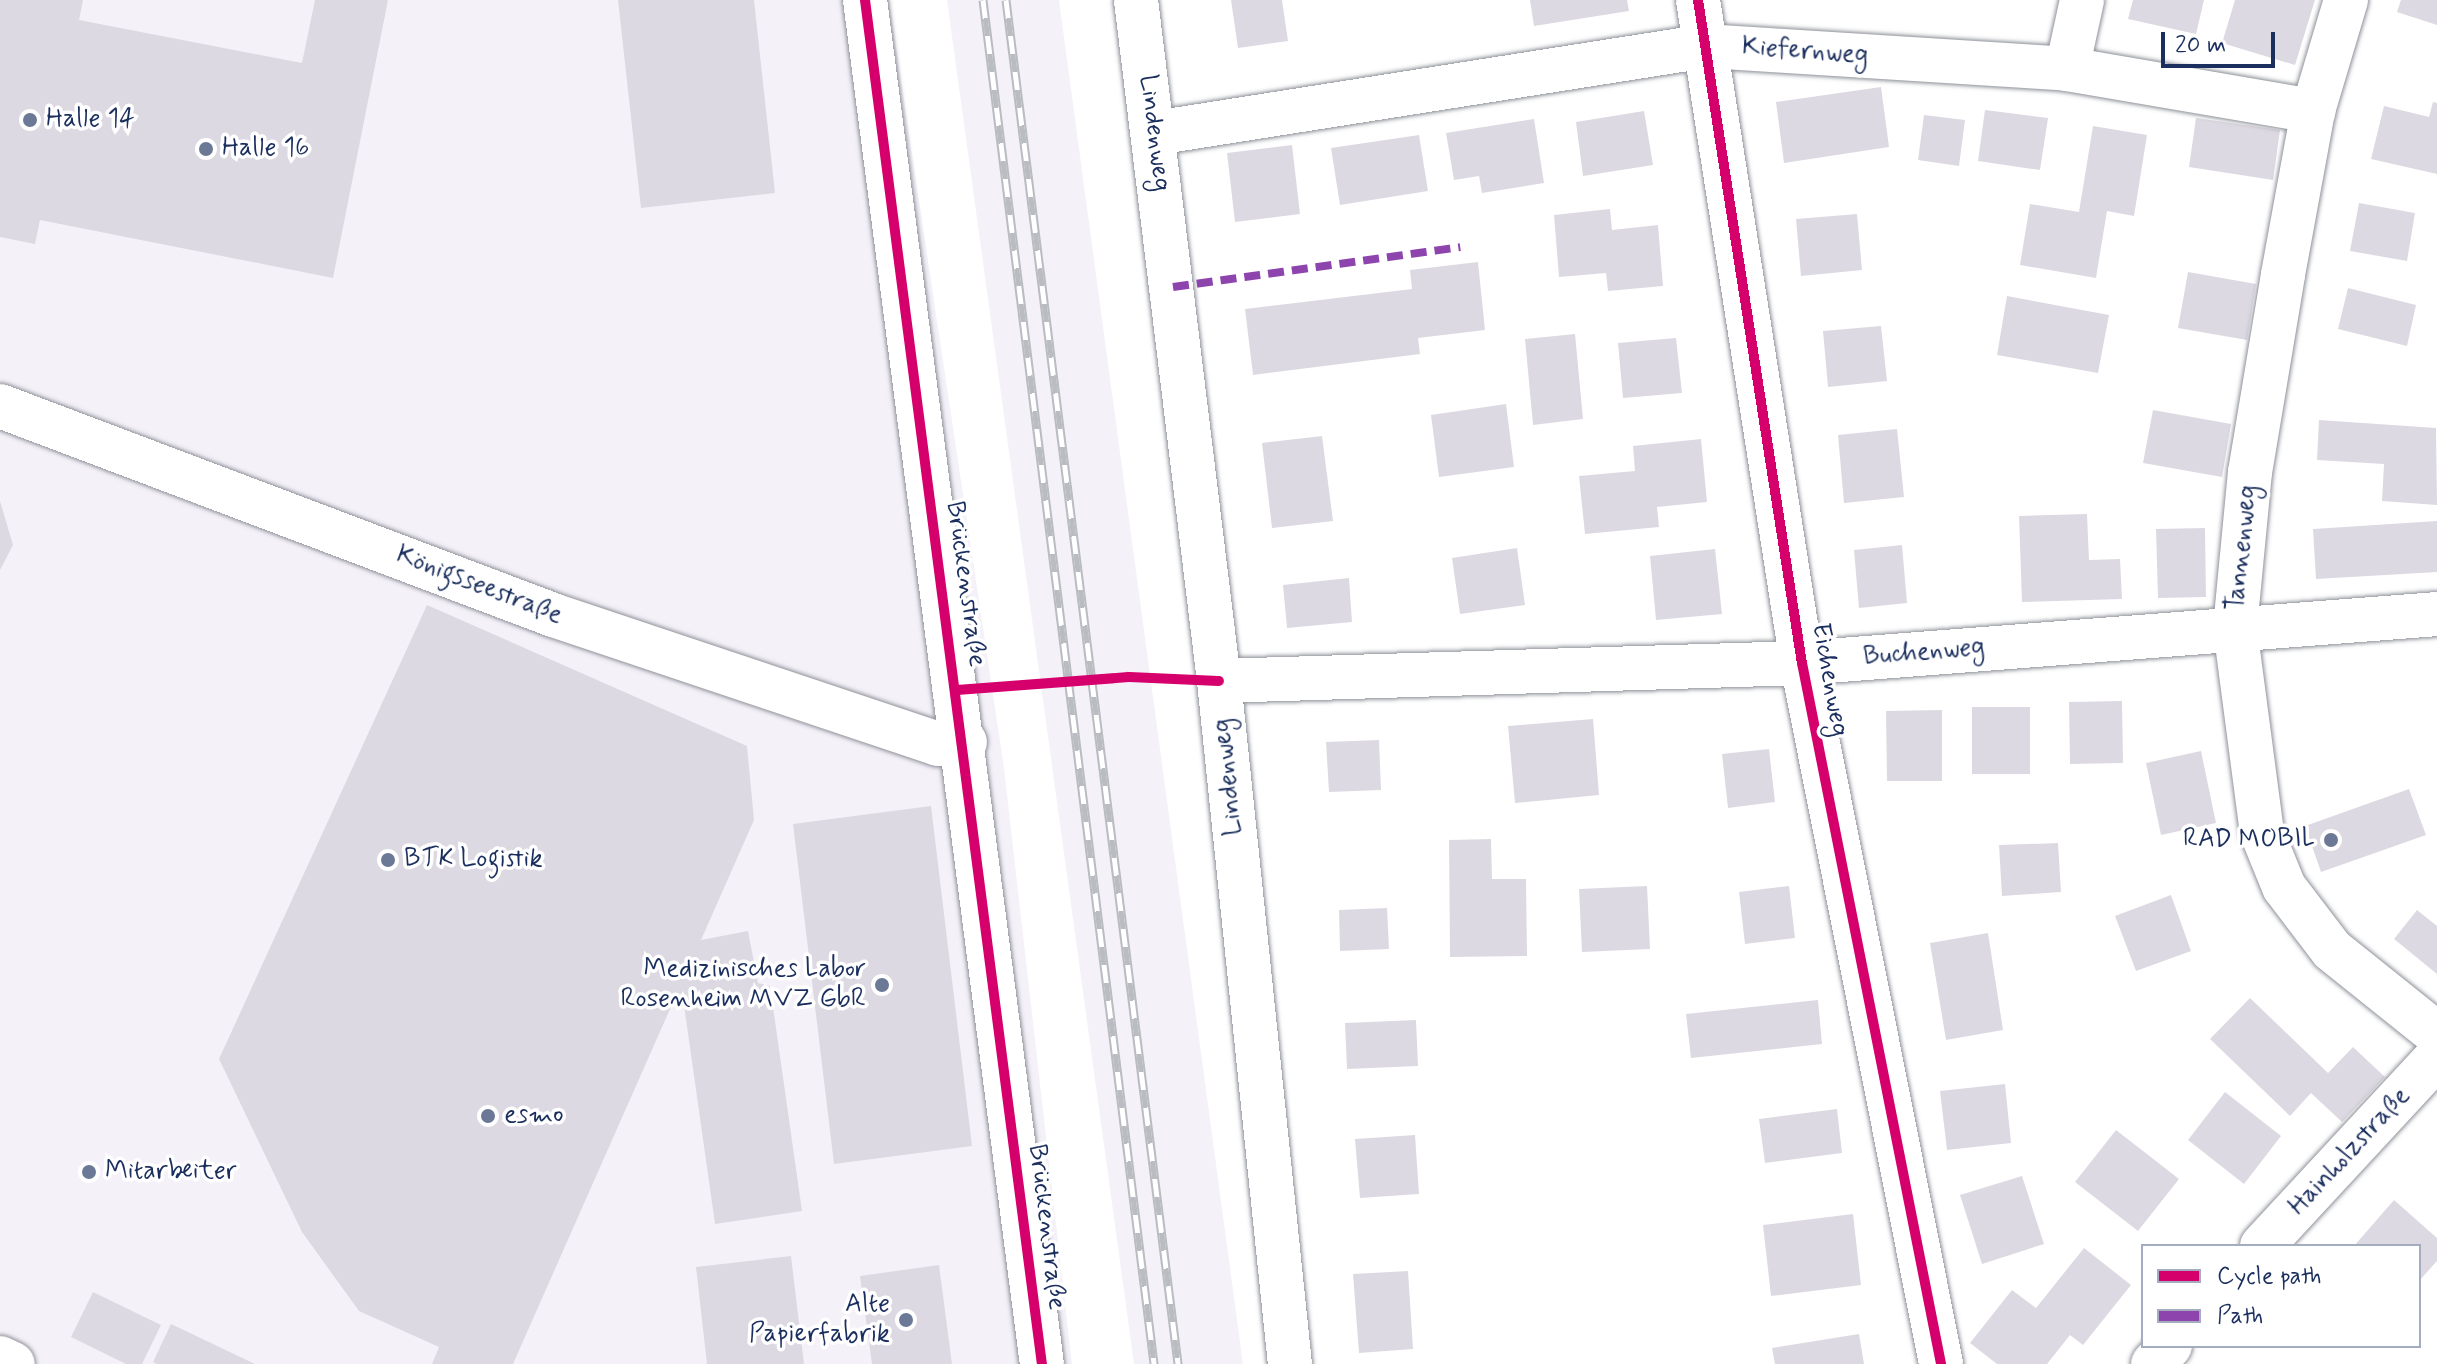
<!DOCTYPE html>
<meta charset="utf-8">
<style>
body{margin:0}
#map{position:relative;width:2437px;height:1364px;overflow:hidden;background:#fff;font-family:Mynerve,sans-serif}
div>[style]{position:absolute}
.built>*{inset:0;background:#f5f1f9}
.building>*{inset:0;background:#ddd9e2}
.roads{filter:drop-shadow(0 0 2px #8e929a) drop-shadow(0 0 2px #8e929a)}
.street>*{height:44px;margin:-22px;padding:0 22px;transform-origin:22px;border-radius:22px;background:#fff}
.rail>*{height:9px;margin-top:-4.5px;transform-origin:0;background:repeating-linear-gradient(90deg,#fff 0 18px,#b9bcc1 0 36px);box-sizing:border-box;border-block:2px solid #b9bcc1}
.quiet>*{height:8px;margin-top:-4px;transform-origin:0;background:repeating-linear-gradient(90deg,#8e44ad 0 16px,transparent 0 24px)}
.cycleway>*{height:10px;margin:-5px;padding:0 5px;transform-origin:5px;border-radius:5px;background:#d6006c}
.dots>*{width:22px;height:22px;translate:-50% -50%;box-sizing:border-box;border:4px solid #fff;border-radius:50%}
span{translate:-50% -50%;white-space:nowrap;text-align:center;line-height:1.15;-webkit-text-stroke:7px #fff;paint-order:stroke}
.street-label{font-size:26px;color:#1b2f5e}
.poi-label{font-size:26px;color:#1b2f5e}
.left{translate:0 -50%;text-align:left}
.right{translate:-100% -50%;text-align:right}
.legend{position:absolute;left:2141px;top:1244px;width:280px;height:104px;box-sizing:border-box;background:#fff;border:2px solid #a4acbf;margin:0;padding:10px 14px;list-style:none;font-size:24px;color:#1b2f5e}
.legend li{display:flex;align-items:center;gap:16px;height:40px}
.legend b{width:40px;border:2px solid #a4acbf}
.scale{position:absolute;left:2161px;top:32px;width:114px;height:36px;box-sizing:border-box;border:4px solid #1b2f5e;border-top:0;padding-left:10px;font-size:24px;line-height:28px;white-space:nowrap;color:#1b2f5e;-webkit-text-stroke:6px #fff;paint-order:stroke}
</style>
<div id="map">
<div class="built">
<i style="clip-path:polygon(0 0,889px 0,1004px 768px,1072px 1364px,0 1364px)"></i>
<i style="clip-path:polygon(947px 0,1059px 0,1243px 1364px,1134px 1364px)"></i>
</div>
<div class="building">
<i style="clip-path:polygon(0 0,83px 0,79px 20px,302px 63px,315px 0,388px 0,333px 278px,40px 220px,35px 244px,0 237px)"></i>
<i style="clip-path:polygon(618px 0,754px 0,775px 193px,641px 208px)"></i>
<i style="clip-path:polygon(1231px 0,1282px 0,1288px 41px,1238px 48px)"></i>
<i style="clip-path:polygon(1530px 0,1627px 0,1629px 11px,1534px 26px)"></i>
<i style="clip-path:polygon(2133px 0,2204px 0,2196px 34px,2128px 19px)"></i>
<i style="clip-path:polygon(2235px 0,2315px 0,2295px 65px,2222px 43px)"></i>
<i style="clip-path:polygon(2401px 0,2437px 0,2437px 25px,2397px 12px)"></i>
<i style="clip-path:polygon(1881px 87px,1889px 147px,1784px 163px,1776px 102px)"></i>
<i style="clip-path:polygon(2433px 102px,2437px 103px,2437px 174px,2371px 159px,2384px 106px,2429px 117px)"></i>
<i style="clip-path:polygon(1985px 110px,2048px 118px,2040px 170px,1978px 161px)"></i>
<i style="clip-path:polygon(1644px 111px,1653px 165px,1583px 176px,1576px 122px)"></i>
<i style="clip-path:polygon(1924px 115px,1965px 120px,1959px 166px,1918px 160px)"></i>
<i style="clip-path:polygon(2196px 118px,2280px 130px,2273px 180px,2189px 167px)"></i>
<i style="clip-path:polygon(1534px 119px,1544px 183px,1482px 193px,1479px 176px,1454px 180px,1446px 133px)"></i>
<i style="clip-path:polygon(2093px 126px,2147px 135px,2134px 216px,2107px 211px,2096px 278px,2020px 265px,2030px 204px,2079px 212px)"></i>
<i style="clip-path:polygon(1419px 135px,1428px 191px,1340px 205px,1331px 148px)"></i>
<i style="clip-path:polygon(1292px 145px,1300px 214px,1235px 222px,1227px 153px)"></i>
<i style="clip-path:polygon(2359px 203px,2415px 213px,2407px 261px,2350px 251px)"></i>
<i style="clip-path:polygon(1610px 209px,1612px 230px,1658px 225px,1663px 286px,1608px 291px,1606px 273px,1559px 277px,1554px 215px)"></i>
<i style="clip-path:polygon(1857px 214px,1862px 270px,1801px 276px,1796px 219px)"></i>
<i style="clip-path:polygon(1478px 262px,1485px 330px,1418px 338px,1420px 354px,1253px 375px,1245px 309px,1412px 289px,1410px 270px)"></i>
<i style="clip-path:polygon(2188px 272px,2256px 284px,2247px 340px,2178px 328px)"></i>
<i style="clip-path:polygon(2348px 288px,2416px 305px,2407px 346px,2338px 329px)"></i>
<i style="clip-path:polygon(2007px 296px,2109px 315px,2098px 373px,1997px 355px)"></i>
<i style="clip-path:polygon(1881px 326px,1887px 381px,1828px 387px,1823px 331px)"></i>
<i style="clip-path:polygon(1575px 334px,1583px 419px,1533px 425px,1525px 339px)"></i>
<i style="clip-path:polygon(1676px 338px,1682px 393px,1623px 398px,1618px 343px)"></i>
<i style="clip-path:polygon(1506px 404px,1514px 467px,1439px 477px,1431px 415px)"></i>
<i style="clip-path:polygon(2153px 410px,2231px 424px,2222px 477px,2143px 463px)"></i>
<i style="clip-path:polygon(2319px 420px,2436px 428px,2437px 505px,2382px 501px,2384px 464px,2317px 460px)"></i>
<i style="clip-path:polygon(1897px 429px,1904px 497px,1844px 503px,1838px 435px)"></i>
<i style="clip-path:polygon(1322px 436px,1333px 521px,1272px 528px,1262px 443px)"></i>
<i style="clip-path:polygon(1701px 439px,1707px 502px,1657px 507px,1659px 527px,1585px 534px,1579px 476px,1635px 471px,1633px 446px)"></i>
<i style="clip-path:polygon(0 501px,13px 545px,0 570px)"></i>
<i style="clip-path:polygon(2087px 514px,2089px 560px,2120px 559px,2122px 599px,2022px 602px,2019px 516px)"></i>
<i style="clip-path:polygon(2437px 521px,2437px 572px,2316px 579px,2313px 529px)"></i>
<i style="clip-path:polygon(2205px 528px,2206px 597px,2158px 598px,2156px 529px)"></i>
<i style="clip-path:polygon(1902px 545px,1907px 603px,1859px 608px,1854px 550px)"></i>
<i style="clip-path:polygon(1517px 548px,1525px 605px,1460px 614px,1452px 558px)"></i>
<i style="clip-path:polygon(1715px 549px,1722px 614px,1656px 620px,1650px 556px)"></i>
<i style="clip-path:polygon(1349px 578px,1352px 622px,1287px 628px,1283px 585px)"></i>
<i style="clip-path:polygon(427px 605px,747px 746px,754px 820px,701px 940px,748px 931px,758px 983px,770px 986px,802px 1211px,715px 1224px,683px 998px,674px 1000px,513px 1364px,432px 1364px,439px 1347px,359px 1311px,302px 1232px,219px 1059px)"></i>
<i style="clip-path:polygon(2122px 701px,2123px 763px,2070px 764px,2069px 702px)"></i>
<i style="clip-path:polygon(1972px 707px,2030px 707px,2030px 774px,1972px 774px)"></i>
<i style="clip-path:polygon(1942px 710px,1942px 781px,1887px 781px,1886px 711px)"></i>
<i style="clip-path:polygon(1593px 719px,1599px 795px,1515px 803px,1508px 726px)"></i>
<i style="clip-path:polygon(1379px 740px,1381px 790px,1329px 792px,1326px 742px)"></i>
<i style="clip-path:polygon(1769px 749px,1775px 802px,1728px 808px,1722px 754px)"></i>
<i style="clip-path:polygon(2201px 751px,2216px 823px,2161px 835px,2146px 763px)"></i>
<i style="clip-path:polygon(2409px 789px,2426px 835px,2321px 872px,2305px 826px)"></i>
<i style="clip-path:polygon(931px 806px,972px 1146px,834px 1164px,793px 824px)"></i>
<i style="clip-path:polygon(1491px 839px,1492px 879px,1526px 879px,1527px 956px,1450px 957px,1449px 840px)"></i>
<i style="clip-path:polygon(2058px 843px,2061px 892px,2002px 896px,1999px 845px)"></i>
<i style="clip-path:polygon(1647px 886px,1650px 949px,1582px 952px,1579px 889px)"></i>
<i style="clip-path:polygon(1789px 886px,1795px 938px,1745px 944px,1739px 892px)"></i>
<i style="clip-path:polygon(2171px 895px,2191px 951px,2136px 971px,2115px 916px)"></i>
<i style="clip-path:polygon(1387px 908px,1389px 949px,1340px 951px,1339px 910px)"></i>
<i style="clip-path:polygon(2417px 910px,2437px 926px,2437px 974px,2394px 939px)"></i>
<i style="clip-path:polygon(1988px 933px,2003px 1030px,1946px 1040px,1930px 943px)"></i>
<i style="clip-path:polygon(2250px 998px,2328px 1073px,2353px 1047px,2385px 1077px,2342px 1122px,2311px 1093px,2290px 1116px,2210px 1039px)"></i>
<i style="clip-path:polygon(1818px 1000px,1822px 1044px,1691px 1058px,1686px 1014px)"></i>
<i style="clip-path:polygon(1416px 1020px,1418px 1066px,1347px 1069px,1345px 1023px)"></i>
<i style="clip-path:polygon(2005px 1084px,2011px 1143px,1947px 1150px,1940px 1091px)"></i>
<i style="clip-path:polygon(2225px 1092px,2281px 1136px,2244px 1184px,2188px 1140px)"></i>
<i style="clip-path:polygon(1837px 1109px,1842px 1153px,1765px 1163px,1759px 1119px)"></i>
<i style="clip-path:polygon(2116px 1130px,2179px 1179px,2138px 1231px,2075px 1182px)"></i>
<i style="clip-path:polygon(1415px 1135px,1419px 1194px,1360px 1198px,1355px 1139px)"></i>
<i style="clip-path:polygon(2022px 1176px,2044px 1244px,1982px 1264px,1960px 1195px)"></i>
<i style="clip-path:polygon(2394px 1200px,2437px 1238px,2437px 1261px,2419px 1281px,2419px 1246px,2354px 1246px)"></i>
<i style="clip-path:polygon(1853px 1214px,1861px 1285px,1771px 1296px,1763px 1225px)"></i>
<i style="clip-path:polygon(2084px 1248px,2131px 1285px,2083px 1345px,2070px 1335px,2047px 1364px,1997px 1364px,1970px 1343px,2012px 1290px,2036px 1308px)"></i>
<i style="clip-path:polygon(791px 1256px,804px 1364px,707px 1364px,696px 1267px)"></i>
<i style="clip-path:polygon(939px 1265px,952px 1364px,872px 1364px,860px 1276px)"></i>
<i style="clip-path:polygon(1408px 1271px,1413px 1349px,1359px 1353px,1353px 1274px)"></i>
<i style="clip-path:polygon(93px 1292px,161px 1325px,142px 1364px,126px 1364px,71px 1337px)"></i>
<i style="clip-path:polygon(171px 1324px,255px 1364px,157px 1364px,153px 1362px)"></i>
<i style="clip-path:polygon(1859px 1334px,1864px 1364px,1775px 1364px,1772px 1348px)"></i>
</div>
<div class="roads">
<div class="street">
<i style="left:865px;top:0;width:1375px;rotate:82.61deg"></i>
<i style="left:1136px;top:0;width:686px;rotate:83.05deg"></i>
<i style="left:1219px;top:681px;width:687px;rotate:84.07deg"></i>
<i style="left:1698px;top:0;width:671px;rotate:81.09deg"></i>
<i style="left:1802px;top:663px;width:715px;rotate:78.78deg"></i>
<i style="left:2346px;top:0;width:116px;rotate:106.6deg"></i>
<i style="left:2313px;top:111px;width:167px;rotate:100.4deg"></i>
<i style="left:2283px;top:275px;width:200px;rotate:99.5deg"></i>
<i style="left:2250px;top:472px;width:157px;rotate:95.5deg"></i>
<i style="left:2235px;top:628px;width:207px;rotate:82.5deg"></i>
<i style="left:2262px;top:833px;width:58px;rotate:67.8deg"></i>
<i style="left:2284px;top:887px;width:79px;rotate:52.7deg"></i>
<i style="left:2332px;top:950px;width:134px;rotate:38.7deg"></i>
<i style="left:2067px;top:69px;width:71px;rotate:-77.7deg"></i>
<i style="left:1155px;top:133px;width:558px;rotate:-8.97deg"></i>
<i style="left:1706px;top:46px;width:362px;rotate:3.6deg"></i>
<i style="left:2067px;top:69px;width:250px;rotate:9.7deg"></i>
<i style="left:0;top:406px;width:591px;rotate:20.7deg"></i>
<i style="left:553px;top:615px;width:406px;rotate:18.5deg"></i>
<i style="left:938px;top:744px;width:27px;rotate:-4deg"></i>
<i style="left:1219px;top:681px;width:583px;rotate:-1.77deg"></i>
<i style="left:1802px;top:663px;width:637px;rotate:-4.41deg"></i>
<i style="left:2262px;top:1246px;width:258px;rotate:-47.2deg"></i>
<i style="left:0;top:1358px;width:14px;rotate:25deg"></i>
<i style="left:2153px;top:1364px;width:25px;rotate:-47deg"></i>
</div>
</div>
<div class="rail">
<i style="left:983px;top:0;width:1375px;rotate:82.85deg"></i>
<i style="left:1006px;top:0;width:1375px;rotate:82.81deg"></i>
</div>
<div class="quiet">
<i style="left:1173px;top:287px;width:290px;rotate:-7.9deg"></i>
</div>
<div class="cycleway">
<i style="left:865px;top:0;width:1375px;rotate:82.61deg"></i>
<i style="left:1698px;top:0;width:671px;rotate:81.09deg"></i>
<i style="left:1802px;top:663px;width:715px;rotate:78.78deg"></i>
<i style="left:957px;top:690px;width:172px;rotate:-4.3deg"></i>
<i style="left:1129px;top:677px;width:90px;rotate:2.5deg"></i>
</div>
<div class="dots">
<i style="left:30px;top:120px;background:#6b7896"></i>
<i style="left:206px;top:149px;background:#6b7896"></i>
<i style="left:2331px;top:840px;background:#6b7896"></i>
<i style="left:388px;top:860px;background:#6b7896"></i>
<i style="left:882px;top:985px;background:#6b7896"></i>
<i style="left:488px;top:1116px;background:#6b7896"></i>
<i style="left:89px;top:1172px;background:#6b7896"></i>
<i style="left:906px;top:1320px;background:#6b7896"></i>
</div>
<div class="street-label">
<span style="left:1805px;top:52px;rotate:4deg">Kiefernweg</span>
<span style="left:1154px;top:133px;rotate:83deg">Lindenweg</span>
<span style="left:2243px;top:548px;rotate:-84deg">Tannenweg</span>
<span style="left:965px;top:584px;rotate:82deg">Brückenstraße</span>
<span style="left:479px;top:586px;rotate:21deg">Königsseestraße</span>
<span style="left:1924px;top:653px;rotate:-5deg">Buchenweg</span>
<span style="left:1829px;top:680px;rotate:80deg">Eichenweg</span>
<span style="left:1229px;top:777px;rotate:-96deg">Lindenweg</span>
<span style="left:2350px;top:1152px;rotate:-47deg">Hainholzstraße</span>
<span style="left:1046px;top:1227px;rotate:83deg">Brückenstraße</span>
</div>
<div class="poi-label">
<span class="left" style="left:46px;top:120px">Halle 14</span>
<span class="left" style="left:222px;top:149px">Halle 16</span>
<span class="right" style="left:2315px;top:840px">RAD MOBIL</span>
<span class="left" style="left:404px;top:860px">BTK Logistik</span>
<span class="right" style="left:866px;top:985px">Medizinisches Labor<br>Rosenheim MVZ GbR</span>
<span class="left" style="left:504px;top:1116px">esmo</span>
<span class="left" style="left:105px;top:1172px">Mitarbeiter</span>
<span class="right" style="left:890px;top:1320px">Alte<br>Papierfabrik</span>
</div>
<ul class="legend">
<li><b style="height:10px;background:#d6006c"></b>Cycle path</li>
<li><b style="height:10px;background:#8e44ad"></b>Path</li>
</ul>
<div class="scale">20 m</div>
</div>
